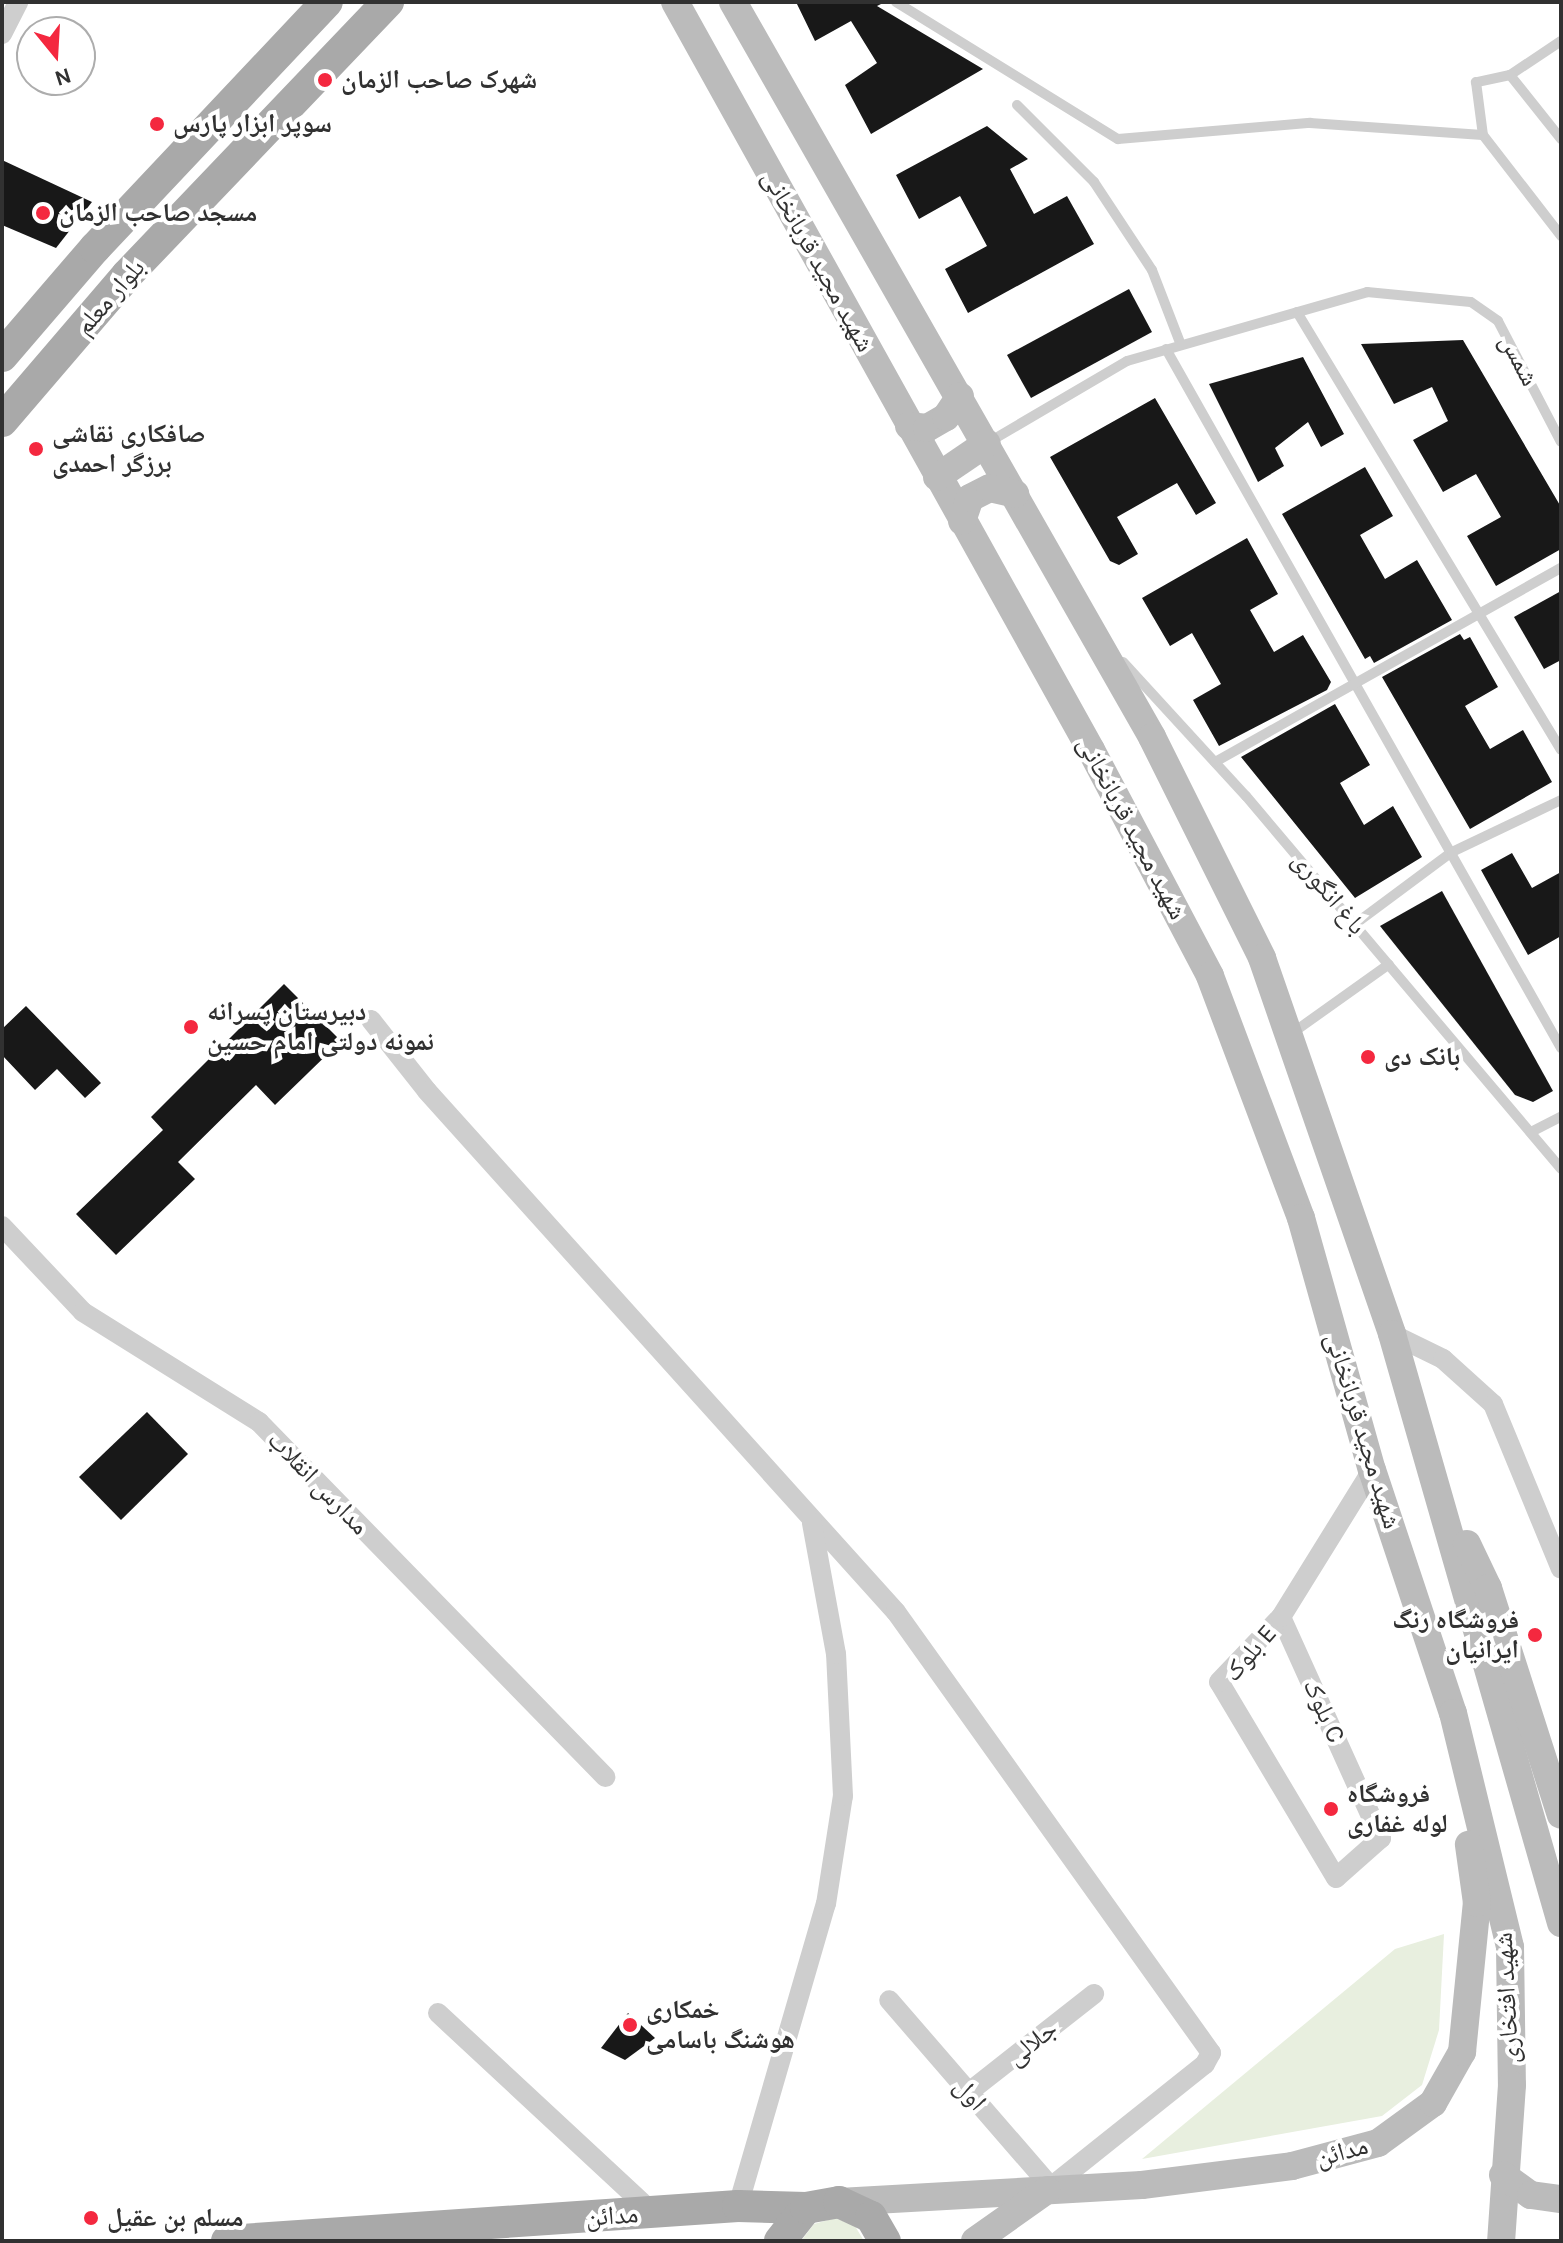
<!DOCTYPE html>
<meta charset="utf-8">
<style>
body{margin:0}
#map{position:relative;width:1563px;height:2243px;overflow:hidden;background:#fff;font-family:Karla,"Noto Naskh Arabic",sans-serif}
div>[style]{position:absolute}
.green>*{inset:0;background:#e8efdf}
.building>*{inset:0;background:#181818}
.lane>*{height:10px;margin:-5px;padding:0 5px;transform-origin:5px;border-radius:5px;background:#cecece}
.street>*{height:20px;margin:-10px;padding:0 10px;transform-origin:10px;border-radius:10px;background:#cecece}
.secondary>*{height:28px;margin:-14px;padding:0 14px;transform-origin:14px;border-radius:14px;background:#bbb}
.primary>*{height:32px;margin:-16px;padding:0 16px;transform-origin:16px;border-radius:16px;background:#a9a9a9}
.dots>*{width:22px;height:22px;translate:-50% -50%;box-sizing:border-box;border:4px solid #fff;border-radius:50%}
span{translate:-50% -50%;white-space:nowrap;text-align:center;line-height:1.15;-webkit-text-stroke:8px #fff;paint-order:stroke}
.poi-label{font-size:26px;color:#313131;font-weight:700}
.left{translate:0 -50%;text-align:left}
.right{translate:-100% -50%;text-align:right}
.street-label{font-size:26px;color:#313131}
.frame{position:absolute;inset:0;border:4px solid #313131;pointer-events:none}
.north{position:absolute;left:16px;top:16px;width:80px;height:80px;box-sizing:border-box;background:#fff;border:2px solid #adadad;border-radius:50%;rotate:162deg;font-size:22px;font-weight:700;line-height:32px;text-align:center;color:#313131}
.north::after{content:'';display:block;margin:auto;width:28px;height:36px;background:#f4283f;clip-path:polygon(50% 0,100% 100%,50% 72%,0 100%)}
</style>
<div id="map">
<div class="green">
<i style="clip-path:polygon(1444px 1934px,1439px 2030px,1422px 2085px,1382px 2116px,1142px 2159px,1395px 1949px)"></i>
<i style="clip-path:polygon(835px 2218px,855px 2226px,864px 2241px,801px 2241px,814px 2224px)"></i>
</div>
<div class="building">
<i style="clip-path:polygon(796px 2px,885px 2px,877px 6px,983px 69px,871px 134px,845px 85px,877px 63px,851px 21px,815px 41px)"></i>
<i style="clip-path:polygon(987px 126px,1028px 159px,1010px 169px,1034px 214px,1067px 196px,1094px 244px,968px 313px,945px 269px,987px 246px,960px 196px,919px 219px,896px 175px)"></i>
<i style="clip-path:polygon(2px 160px,92px 202px,56px 248px,2px 225px)"></i>
<i style="clip-path:polygon(1129px 289px,1152px 332px,1031px 398px,1007px 355px)"></i>
<i style="clip-path:polygon(1463px 340px,1561px 507px,1561px 549px,1496px 586px,1467px 536px,1501px 517px,1476px 474px,1443px 492px,1413px 440px,1448px 421px,1432px 387px,1394px 404px,1361px 344px)"></i>
<i style="clip-path:polygon(1303px 357px,1344px 434px,1321px 447px,1308px 422px,1275px 448px,1284px 466px,1258px 482px,1209px 384px)"></i>
<i style="clip-path:polygon(1155px 398px,1216px 503px,1196px 515px,1177px 483px,1117px 517px,1138px 554px,1119px 565px,1110px 561px,1050px 457px)"></i>
<i style="clip-path:polygon(1365px 467px,1393px 516px,1360px 535px,1385px 579px,1417px 560px,1452px 620px,1374px 663px,1370px 656px,1365px 659px,1282px 514px)"></i>
<i style="clip-path:polygon(1247px 538px,1278px 594px,1250px 610px,1274px 652px,1303px 635px,1331px 682px,1327px 690px,1219px 746px,1193px 700px,1221px 684px,1192px 633px,1170px 646px,1142px 598px)"></i>
<i style="clip-path:polygon(1561px 591px,1561px 660px,1544px 669px,1514px 617px)"></i>
<i style="clip-path:polygon(1460px 634px,1464px 640px,1470px 637px,1498px 687px,1465px 706px,1490px 749px,1523px 730px,1552px 782px,1470px 829px,1382px 677px)"></i>
<i style="clip-path:polygon(1335px 704px,1370px 765px,1340px 783px,1364px 825px,1393px 806px,1422px 857px,1355px 898px,1241px 757px)"></i>
<i style="clip-path:polygon(1512px 853px,1532px 888px,1561px 872px,1561px 936px,1528px 955px,1481px 870px)"></i>
<i style="clip-path:polygon(1442px 891px,1553px 1091px,1533px 1102px,1515px 1095px,1380px 926px)"></i>
<i style="clip-path:polygon(284px 984px,341px 1041px,275px 1105px,256px 1085px,178px 1162px,195px 1179px,116px 1255px,76px 1214px,163px 1130px,151px 1117px)"></i>
<i style="clip-path:polygon(26px 1006px,101px 1083px,85px 1098px,57px 1069px,35px 1090px,2px 1055px,2px 1029px)"></i>
<i style="clip-path:polygon(147px 1412px,188px 1454px,121px 1520px,79px 1477px)"></i>
<i style="clip-path:polygon(628px 2013px,655px 2038px,625px 2060px,601px 2048px)"></i>
</div>
<div class="lane">
<i style="left:896px;top:2px;width:261px;rotate:31.7deg"></i>
<i style="left:1118px;top:139px;width:193px;rotate:-4.8deg"></i>
<i style="left:1310px;top:123px;width:173px;rotate:4deg"></i>
<i style="left:1561px;top:41px;width:61px;rotate:146.3deg"></i>
<i style="left:1510px;top:75px;width:35px;rotate:168deg"></i>
<i style="left:1476px;top:82px;width:53px;rotate:82.5deg"></i>
<i style="left:1483px;top:135px;width:128px;rotate:52.3deg"></i>
<i style="left:1510px;top:75px;width:82px;rotate:51.4deg"></i>
<i style="left:1017px;top:105px;width:109px;rotate:45deg"></i>
<i style="left:1094px;top:182px;width:105px;rotate:56.6deg"></i>
<i style="left:1152px;top:270px;width:80px;rotate:68.9deg"></i>
<i style="left:1297px;top:312px;width:511px;rotate:58.92deg"></i>
<i style="left:1166px;top:349px;width:803px;rotate:60.53deg"></i>
<i style="left:989px;top:442px;width:160px;rotate:-30.4deg"></i>
<i style="left:1127px;top:361px;width:250px;rotate:-16deg"></i>
<i style="left:1367px;top:292px;width:104px;rotate:5.5deg"></i>
<i style="left:1471px;top:302px;width:33px;rotate:35deg"></i>
<i style="left:1498px;top:321px;width:136px;rotate:62.5deg"></i>
<i style="left:1123px;top:662px;width:182px;rotate:47.5deg"></i>
<i style="left:1246px;top:796px;width:488px;rotate:49.8deg"></i>
<i style="left:1215px;top:762px;width:397px;rotate:-29.3deg"></i>
<i style="left:1355px;top:924px;width:121px;rotate:-36.6deg"></i>
<i style="left:1452px;top:852px;width:121px;rotate:-25.5deg"></i>
<i style="left:1291px;top:1034px;width:120px;rotate:-35.5deg"></i>
<i style="left:1531px;top:1132px;width:34px;rotate:-27deg"></i>
</div>
<div class="street">
<i style="left:2px;top:34px;width:36px;rotate:-63deg"></i>
<i style="left:371px;top:1020px;width:90px;rotate:51.7deg"></i>
<i style="left:427px;top:1091px;width:701px;rotate:48.01deg"></i>
<i style="left:896px;top:1612px;width:542px;rotate:54.46deg"></i>
<i style="left:1211px;top:2053px;width:13px;rotate:119deg"></i>
<i style="left:1205px;top:2064px;width:197px;rotate:141.4deg"></i>
<i style="left:1051px;top:2187px;width:247px;rotate:-130.9deg"></i>
<i style="left:2px;top:1226px;width:118px;rotate:46.7deg"></i>
<i style="left:83px;top:1312px;width:208px;rotate:32deg"></i>
<i style="left:259px;top:1422px;width:496px;rotate:45.7deg"></i>
<i style="left:1392px;top:1334px;width:57px;rotate:26.1deg"></i>
<i style="left:1443px;top:1359px;width:67px;rotate:42deg"></i>
<i style="left:1493px;top:1404px;width:178px;rotate:67.6deg"></i>
<i style="left:1281px;top:1617px;width:243px;rotate:65.7deg"></i>
<i style="left:1381px;top:1838px;width:60px;rotate:138.4deg"></i>
<i style="left:1336px;top:1878px;width:228px;rotate:-120.8deg"></i>
<i style="left:1219px;top:1682px;width:90px;rotate:-46.4deg"></i>
<i style="left:1281px;top:1617px;width:173px;rotate:-58.2deg"></i>
<i style="left:438px;top:2013px;width:294px;rotate:42.9deg"></i>
<i style="left:969px;top:2092px;width:159px;rotate:-38.1deg"></i>
<i style="left:738px;top:2206px;width:315px;rotate:-73.8deg"></i>
<i style="left:826px;top:1904px;width:109px;rotate:-81.1deg"></i>
<i style="left:843px;top:1796px;width:142px;rotate:-92.8deg"></i>
<i style="left:836px;top:1654px;width:133px;rotate:-100.4deg"></i>
</div>
<div class="secondary">
<i style="left:675px;top:2px;width:856px;rotate:60.92deg"></i>
<i style="left:1091px;top:750px;width:255px;rotate:62.2deg"></i>
<i style="left:1210px;top:976px;width:259px;rotate:69.4deg"></i>
<i style="left:1301px;top:1218px;width:262px;rotate:74.3deg"></i>
<i style="left:1372px;top:1470px;width:256px;rotate:71.6deg"></i>
<i style="left:1453px;top:1713px;width:241px;rotate:76.3deg"></i>
<i style="left:1510px;top:1947px;width:138px;rotate:89.2deg"></i>
<i style="left:1512px;top:2085px;width:156px;rotate:94deg"></i>
<i style="left:733px;top:2px;width:846px;rotate:60.31deg"></i>
<i style="left:1152px;top:737px;width:247px;rotate:63.5deg"></i>
<i style="left:1262px;top:958px;width:398px;rotate:70.9deg"></i>
<i style="left:1392px;top:1334px;width:613px;rotate:73.99deg"></i>
<i style="left:909px;top:426px;width:18px;rotate:6deg"></i>
<i style="left:927px;top:428px;width:22px;rotate:-30deg"></i>
<i style="left:946px;top:417px;width:25px;rotate:-56deg"></i>
<i style="left:937px;top:477px;width:60px;rotate:-34.2deg"></i>
<i style="left:962px;top:521px;width:24px;rotate:-71deg"></i>
<i style="left:970px;top:498px;width:22px;rotate:-27deg"></i>
<i style="left:990px;top:488px;width:26px;rotate:13deg"></i>
<i style="left:1467px;top:1544px;width:49px;rotate:64.5deg"></i>
<i style="left:1488px;top:1588px;width:238px;rotate:72.2deg"></i>
<i style="left:1503px;top:2175px;width:34px;rotate:36deg"></i>
<i style="left:1531px;top:2195px;width:30px;rotate:8deg"></i>
<i style="left:839px;top:2202px;width:303px;rotate:-3.2deg"></i>
<i style="left:1142px;top:2185px;width:151px;rotate:-7.2deg"></i>
<i style="left:1292px;top:2166px;width:89px;rotate:-15deg"></i>
<i style="left:1378px;top:2143px;width:68px;rotate:-36deg"></i>
<i style="left:1433px;top:2103px;width:59px;rotate:-60.4deg"></i>
<i style="left:1462px;top:2052px;width:150px;rotate:-84.3deg"></i>
<i style="left:1477px;top:1903px;width:59px;rotate:-97.9deg"></i>
<i style="left:975px;top:2241px;width:88px;rotate:-35.3deg"></i>
</div>
<div class="primary">
<i style="left:2px;top:356px;width:143px;rotate:-49.3deg"></i>
<i style="left:95px;top:248px;width:338px;rotate:-46.7deg"></i>
<i style="left:2px;top:421px;width:192px;rotate:-49.4deg"></i>
<i style="left:127px;top:275px;width:378px;rotate:-46.3deg"></i>
<i style="left:227px;top:2241px;width:512px;rotate:-3.92deg"></i>
<i style="left:738px;top:2206px;width:68px;rotate:1.7deg"></i>
<i style="left:780px;top:2241px;width:42px;rotate:-51.8deg"></i>
<i style="left:806px;top:2208px;width:34px;rotate:-10deg"></i>
<i style="left:839px;top:2202px;width:35px;rotate:25deg"></i>
<i style="left:871px;top:2217px;width:28px;rotate:60deg"></i>
</div>
<div class="dots">
<i style="left:325px;top:80px;background:#f4283f"></i>
<i style="left:157px;top:124px;background:#f4283f"></i>
<i style="left:43px;top:213px;background:#f4283f"></i>
<i style="left:36px;top:449px;background:#f4283f"></i>
<i style="left:191px;top:1027px;background:#f4283f"></i>
<i style="left:1368px;top:1057px;background:#f4283f"></i>
<i style="left:1535px;top:1635px;background:#f4283f"></i>
<i style="left:1331px;top:1809px;background:#f4283f"></i>
<i style="left:630px;top:2025px;background:#f4283f"></i>
<i style="left:91px;top:2218px;background:#f4283f"></i>
</div>
<div class="poi-label">
<span class="left" style="left:341px;top:80px">شهرک صاحب الزمان</span>
<span class="left" style="left:173px;top:124px">سوپر ابزار پارس</span>
<span class="left" style="left:59px;top:213px">مسجد صاحب الزمان</span>
<span class="left" style="left:52px;top:449px">صافکاری نقاشی<br>برزگر احمدی</span>
<span class="left" style="left:207px;top:1027px">دبیرستان پسرانه<br>نمونه دولتی امام حسین</span>
<span class="left" style="left:1384px;top:1057px">بانک دی</span>
<span class="right" style="left:1519px;top:1635px">فروشگاه رنگ<br>ایرانیان</span>
<span class="left" style="left:1347px;top:1809px">فروشگاه<br>لوله غفاری</span>
<span class="left" style="left:646px;top:2025px">خمکاری<br>هوشنگ باسامی</span>
<span class="left" style="left:107px;top:2218px">مسلم بن عقیل</span>
</div>
<div class="street-label">
<span style="left:818px;top:261px;rotate:61deg">شهید مجید قربانخانی</span>
<span style="left:110px;top:297px;rotate:-49deg">بلوار معلم</span>
<span style="left:1519px;top:360px;rotate:62deg">شمس</span>
<span style="left:1132px;top:828px;rotate:62deg">شهید مجید قربانخانی</span>
<span style="left:1329px;top:893px;rotate:50deg">باغ انگوری</span>
<span style="left:1363px;top:1431px;rotate:73deg">شهید مجید قربانخانی</span>
<span style="left:318px;top:1483px;rotate:46deg">مدارس انقلاب</span>
<span style="left:1250px;top:1653px;rotate:-49deg">بلوک E</span>
<span style="left:1324px;top:1711px;rotate:66deg">بلوک C</span>
<span style="left:1507px;top:1998px;rotate:-93deg">شهید افتخاری</span>
<span style="left:1032px;top:2043px;rotate:-38deg">جلالی</span>
<span style="left:970px;top:2094px;rotate:49deg">اول</span>
<span style="left:1342px;top:2152px;rotate:-15deg">مدائن</span>
<span style="left:612px;top:2216px;rotate:-4deg">مدائن</span>
</div>
<div class="frame"></div>
<div class="north">N</div>
</div>
